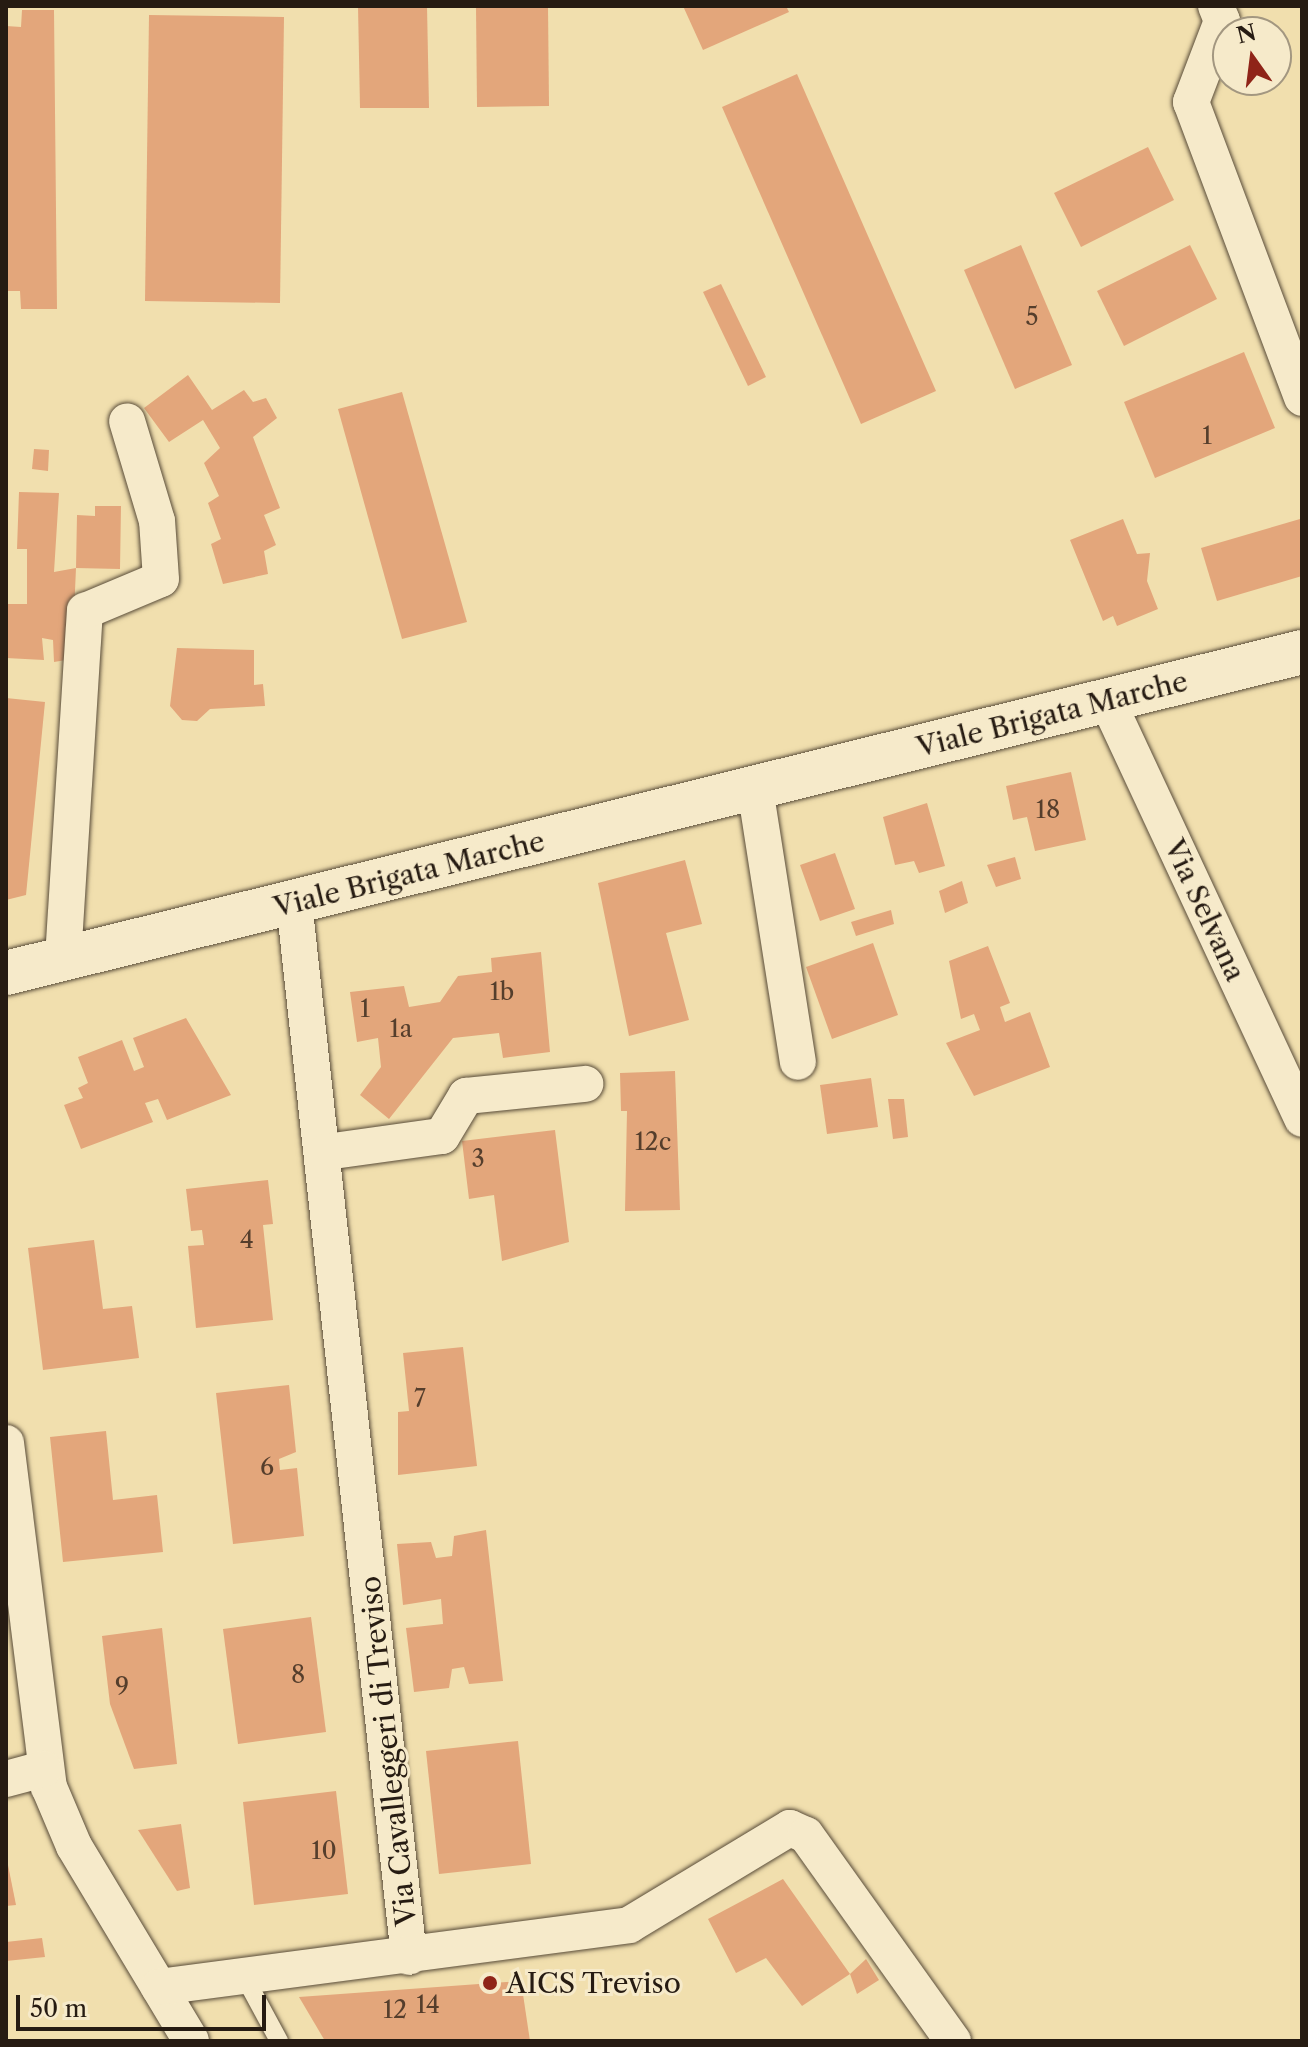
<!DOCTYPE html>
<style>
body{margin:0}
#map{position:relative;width:1308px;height:2047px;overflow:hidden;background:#f1dfae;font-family:"Libre Caslon Text",serif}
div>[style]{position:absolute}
.building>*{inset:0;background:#e3a67b}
.roads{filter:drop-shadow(0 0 2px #594c39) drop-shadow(0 0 2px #594c39)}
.service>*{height:18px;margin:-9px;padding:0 9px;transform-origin:9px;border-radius:9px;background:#f6eaca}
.minor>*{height:36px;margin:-18px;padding:0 18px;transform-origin:18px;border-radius:18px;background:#f6eaca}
.tertiary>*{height:44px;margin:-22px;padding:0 22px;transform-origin:22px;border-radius:22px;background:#f6eaca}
.dots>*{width:22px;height:22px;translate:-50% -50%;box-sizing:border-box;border:4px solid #f6eaca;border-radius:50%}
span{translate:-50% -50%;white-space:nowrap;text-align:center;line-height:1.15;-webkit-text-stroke:6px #f6eaca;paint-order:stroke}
.number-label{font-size:24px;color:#553e2c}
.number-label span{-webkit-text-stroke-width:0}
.street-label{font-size:28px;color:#261b12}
.poi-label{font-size:28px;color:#261b12}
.left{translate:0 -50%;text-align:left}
.frame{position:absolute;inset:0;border:8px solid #261b12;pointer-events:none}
.north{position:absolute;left:1212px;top:16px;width:80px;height:80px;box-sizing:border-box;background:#f6eaca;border:2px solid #a39780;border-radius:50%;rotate:346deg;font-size:22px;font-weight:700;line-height:32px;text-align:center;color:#261b12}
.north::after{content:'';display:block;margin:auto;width:28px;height:36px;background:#8f2418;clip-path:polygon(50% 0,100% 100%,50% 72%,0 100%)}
.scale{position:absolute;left:16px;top:1995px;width:250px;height:36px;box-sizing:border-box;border:4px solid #261b12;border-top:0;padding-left:10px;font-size:24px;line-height:28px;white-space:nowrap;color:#261b12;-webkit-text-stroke:6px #f6eaca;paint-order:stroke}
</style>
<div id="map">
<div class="building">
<i style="clip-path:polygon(358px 6px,427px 6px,429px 108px,360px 108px)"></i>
<i style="clip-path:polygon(476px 6px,548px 6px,549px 106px,477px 107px)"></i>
<i style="clip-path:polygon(683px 6px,786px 6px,789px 12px,703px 50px)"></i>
<i style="clip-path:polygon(22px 10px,54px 10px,57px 309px,21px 309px,20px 291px,6px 291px,6px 26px,21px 27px)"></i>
<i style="clip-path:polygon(149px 15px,284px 17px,280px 303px,145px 301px)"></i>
<i style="clip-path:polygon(797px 74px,936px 391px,861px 424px,722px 107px)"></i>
<i style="clip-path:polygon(1148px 147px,1174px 200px,1081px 247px,1054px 193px)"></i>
<i style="clip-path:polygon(1021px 245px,1072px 365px,1015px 389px,964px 270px)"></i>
<i style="clip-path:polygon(1190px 245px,1217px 299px,1124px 346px,1097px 291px)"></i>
<i style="clip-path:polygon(721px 284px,766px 377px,748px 386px,703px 292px)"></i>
<i style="clip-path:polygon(1244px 352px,1275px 428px,1155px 478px,1124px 402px)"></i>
<i style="clip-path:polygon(188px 375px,212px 410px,244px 390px,253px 402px,266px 398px,277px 418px,253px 437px,280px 508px,264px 515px,276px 545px,264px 551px,268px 574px,223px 584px,211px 544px,221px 539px,208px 503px,219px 496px,204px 463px,220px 448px,203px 420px,169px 442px,144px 408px)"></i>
<i style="clip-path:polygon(402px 392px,467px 622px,402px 639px,338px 409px)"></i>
<i style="clip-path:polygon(34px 449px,49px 450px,48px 471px,32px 469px)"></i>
<i style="clip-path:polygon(19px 492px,59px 493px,54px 572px,76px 568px,72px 659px,54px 662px,53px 640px,42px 638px,44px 660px,6px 658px,6px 604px,27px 604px,27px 549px,17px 549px)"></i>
<i style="clip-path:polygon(95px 506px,121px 506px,120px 569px,76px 568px,77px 515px,95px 516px)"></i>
<i style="clip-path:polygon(1123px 519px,1137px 554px,1150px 553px,1147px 581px,1158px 609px,1117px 626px,1113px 616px,1103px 621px,1070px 540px)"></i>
<i style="clip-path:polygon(1300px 519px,1302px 576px,1217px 601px,1201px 548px)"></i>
<i style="clip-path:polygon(177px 648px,254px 650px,254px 685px,263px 684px,265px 706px,210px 709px,197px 721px,182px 720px,170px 706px)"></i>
<i style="clip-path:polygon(6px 698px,45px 702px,26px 895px,6px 900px)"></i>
<i style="clip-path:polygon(1071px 772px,1086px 840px,1035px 851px,1027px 817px,1013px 820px,1006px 786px)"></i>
<i style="clip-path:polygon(927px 803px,945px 866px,919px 873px,914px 861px,895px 865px,883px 817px)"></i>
<i style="clip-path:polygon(835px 853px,855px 909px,820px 921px,800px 865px)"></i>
<i style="clip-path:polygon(1015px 857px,1021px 879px,996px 887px,987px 865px)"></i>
<i style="clip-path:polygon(685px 860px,702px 924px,666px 933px,689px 1020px,629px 1036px,598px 883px)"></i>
<i style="clip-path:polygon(962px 881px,968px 903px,945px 913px,939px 891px)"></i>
<i style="clip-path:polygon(891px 910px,894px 924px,856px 936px,851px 922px)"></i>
<i style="clip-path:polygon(873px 943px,898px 1015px,832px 1039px,806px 967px)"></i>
<i style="clip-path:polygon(988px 946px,1010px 1003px,1000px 1007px,1005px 1022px,1030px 1012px,1050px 1067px,974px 1096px,946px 1043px,980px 1030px,974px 1014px,961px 1019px,949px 961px)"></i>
<i style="clip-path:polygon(541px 952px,550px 1052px,503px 1058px,499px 1033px,453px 1038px,389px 1119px,360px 1095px,381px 1067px,378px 1038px,357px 1042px,350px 992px,404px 986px,409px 1007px,440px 1002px,458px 976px,492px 972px,491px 958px)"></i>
<i style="clip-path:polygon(186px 1018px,231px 1095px,167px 1120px,158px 1099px,145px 1103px,153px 1122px,81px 1149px,64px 1105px,83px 1098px,78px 1088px,88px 1083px,78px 1057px,122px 1040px,134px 1071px,144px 1067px,133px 1038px)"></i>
<i style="clip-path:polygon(675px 1071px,680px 1210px,625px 1211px,627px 1111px,621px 1111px,620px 1073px)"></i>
<i style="clip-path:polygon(871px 1078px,878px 1127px,827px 1134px,820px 1085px)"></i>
<i style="clip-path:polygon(888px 1099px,904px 1099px,908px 1137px,893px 1139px)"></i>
<i style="clip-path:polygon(555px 1130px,569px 1242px,502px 1261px,494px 1195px,469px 1199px,462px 1141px)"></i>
<i style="clip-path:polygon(268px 1180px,273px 1224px,263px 1225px,273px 1320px,196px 1328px,188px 1246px,204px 1245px,202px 1230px,191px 1231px,186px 1189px)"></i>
<i style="clip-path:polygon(94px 1240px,103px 1309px,132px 1306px,139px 1358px,43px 1370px,28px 1248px)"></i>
<i style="clip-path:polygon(463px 1347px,477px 1466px,398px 1475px,398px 1412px,409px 1411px,403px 1353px)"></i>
<i style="clip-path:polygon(289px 1385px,296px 1452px,279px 1459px,280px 1470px,297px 1468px,304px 1536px,233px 1544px,216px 1393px)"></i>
<i style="clip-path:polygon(106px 1431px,113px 1500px,157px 1495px,163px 1552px,63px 1562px,50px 1437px)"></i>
<i style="clip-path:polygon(486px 1530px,503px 1681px,469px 1684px,464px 1667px,452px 1669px,449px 1688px,414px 1692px,406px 1628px,443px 1624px,441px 1599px,403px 1605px,397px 1544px,431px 1542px,436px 1558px,452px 1556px,454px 1536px)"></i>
<i style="clip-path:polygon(311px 1617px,326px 1732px,238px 1744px,223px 1629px)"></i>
<i style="clip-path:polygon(162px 1628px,177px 1764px,134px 1769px,110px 1704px,102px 1636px)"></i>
<i style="clip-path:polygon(518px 1741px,531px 1864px,439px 1874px,426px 1751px)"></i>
<i style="clip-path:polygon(336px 1791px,348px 1894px,254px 1905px,243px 1802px)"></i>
<i style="clip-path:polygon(181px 1824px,190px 1888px,177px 1891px,138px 1830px)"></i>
<i style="clip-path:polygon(6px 1855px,16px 1905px,6px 1906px)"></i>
<i style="clip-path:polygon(783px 1879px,850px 1974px,802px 2006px,766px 1958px,736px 1973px,708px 1919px)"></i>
<i style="clip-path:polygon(42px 1938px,45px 1957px,6px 1961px,6px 1942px)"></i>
<i style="clip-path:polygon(866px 1959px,879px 1980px,857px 1994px,850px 1974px)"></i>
<i style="clip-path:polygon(521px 1981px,530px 2041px,325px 2041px,299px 1997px)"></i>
</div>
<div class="roads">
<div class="service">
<i style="left:245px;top:1978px;width:72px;rotate:61.6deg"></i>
</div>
<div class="minor">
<i style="left:1216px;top:6px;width:16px;rotate:68deg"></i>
<i style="left:1222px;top:21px;width:87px;rotate:110.9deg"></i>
<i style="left:1191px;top:102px;width:316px;rotate:69.4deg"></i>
<i style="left:1107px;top:700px;width:462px;rotate:65deg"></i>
<i style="left:755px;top:788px;width:277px;rotate:81.1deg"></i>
<i style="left:294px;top:902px;width:1061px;rotate:83.78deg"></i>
<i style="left:63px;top:959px;width:349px;rotate:-86.4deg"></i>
<i style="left:85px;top:611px;width:82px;rotate:-22.8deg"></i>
<i style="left:161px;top:579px;width:58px;rotate:-93.9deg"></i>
<i style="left:157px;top:521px;width:104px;rotate:-106.7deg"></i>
<i style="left:326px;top:1152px;width:117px;rotate:-7.9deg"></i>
<i style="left:442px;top:1136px;width:47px;rotate:-59deg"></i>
<i style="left:466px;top:1096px;width:120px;rotate:-5.8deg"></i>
<i style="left:6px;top:1443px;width:347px;rotate:82.9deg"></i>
<i style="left:49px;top:1787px;width:64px;rotate:67deg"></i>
<i style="left:74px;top:1846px;width:227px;rotate:59deg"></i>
<i style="left:6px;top:1779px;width:39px;rotate:-15deg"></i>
<i style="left:159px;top:1987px;width:474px;rotate:-7.5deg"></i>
<i style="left:629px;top:1925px;width:188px;rotate:-31.1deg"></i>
<i style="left:790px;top:1828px;width:17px;rotate:24deg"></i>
<i style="left:806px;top:1835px;width:253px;rotate:54.5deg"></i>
</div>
<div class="tertiary">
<i style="left:6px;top:973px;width:1335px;rotate:-13.91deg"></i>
</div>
</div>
<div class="dots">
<i style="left:490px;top:1983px;background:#8f2418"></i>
</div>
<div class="number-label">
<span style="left:1032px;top:317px">5</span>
<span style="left:1207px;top:436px">1</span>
<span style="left:1048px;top:810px">18</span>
<span style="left:502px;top:992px">1b</span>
<span style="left:365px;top:1009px">1</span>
<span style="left:401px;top:1029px">1a</span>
<span style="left:653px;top:1142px">12c</span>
<span style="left:478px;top:1159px">3</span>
<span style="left:247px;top:1240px">4</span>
<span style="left:420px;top:1399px">7</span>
<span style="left:267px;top:1467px">6</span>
<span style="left:298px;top:1675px">8</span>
<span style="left:122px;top:1687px">9</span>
<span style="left:324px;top:1851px">10</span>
<span style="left:428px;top:2005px">14</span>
<span style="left:395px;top:2010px">12</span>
</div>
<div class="street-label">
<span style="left:1052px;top:714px;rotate:-14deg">Viale Brigata Marche</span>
<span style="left:409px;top:874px;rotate:-14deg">Viale Brigata Marche</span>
<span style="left:1205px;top:910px;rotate:65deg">Via Selvana</span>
<span style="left:388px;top:1751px;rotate:-96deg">Via Cavalleggeri di Treviso</span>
</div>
<div class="poi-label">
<span class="left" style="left:506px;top:1983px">AICS Treviso</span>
</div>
<div class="frame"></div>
<div class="north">N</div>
<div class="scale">50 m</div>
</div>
